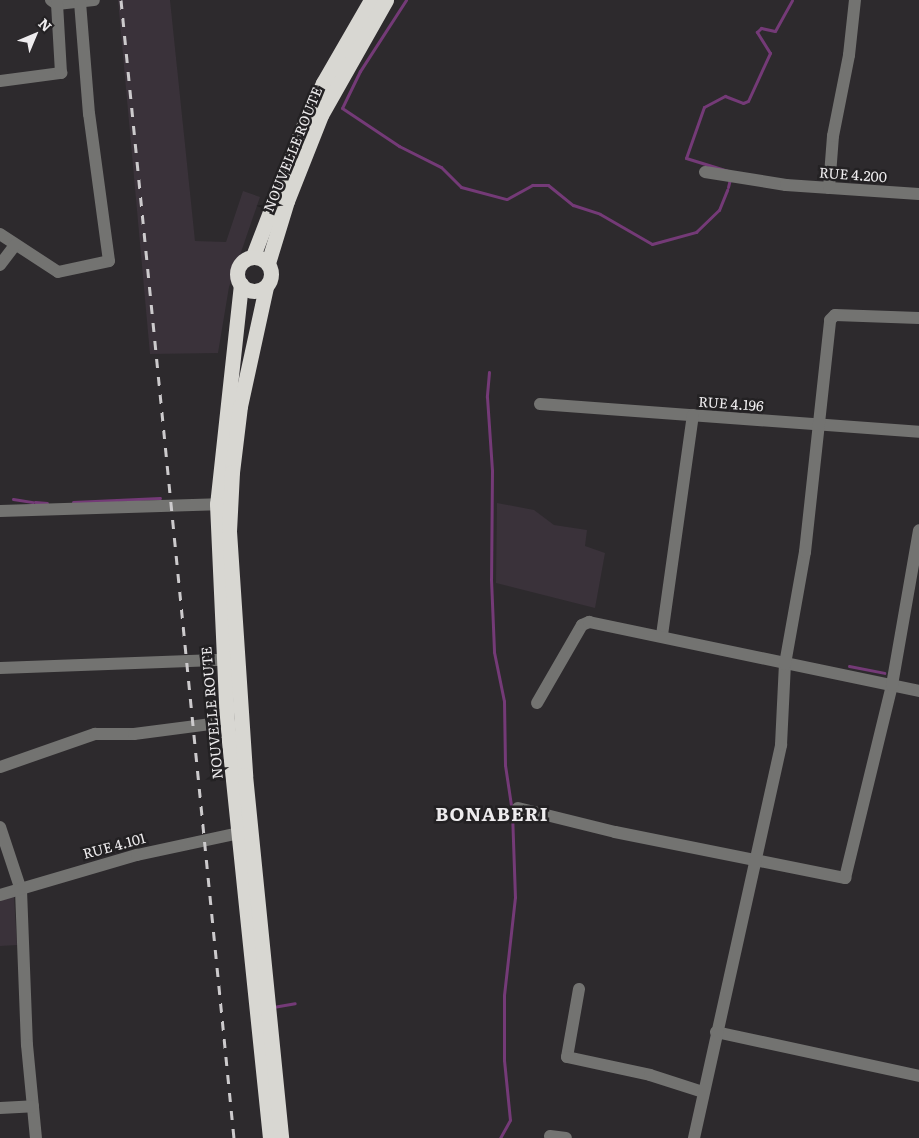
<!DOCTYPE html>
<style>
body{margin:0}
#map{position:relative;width:919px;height:1138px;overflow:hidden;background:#2d2a2d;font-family:Literata,serif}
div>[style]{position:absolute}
.built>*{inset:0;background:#3a323a}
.stream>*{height:3px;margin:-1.5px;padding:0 1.5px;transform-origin:1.5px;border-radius:1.5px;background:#743a77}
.minor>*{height:12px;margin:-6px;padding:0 6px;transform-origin:6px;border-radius:6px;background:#737371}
.highway>*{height:15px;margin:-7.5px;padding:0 7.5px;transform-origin:7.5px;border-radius:7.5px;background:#d8d7d2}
.highway>.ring{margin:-7.5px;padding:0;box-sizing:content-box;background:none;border:15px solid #d8d7d2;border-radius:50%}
.rail>*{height:3px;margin-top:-1.5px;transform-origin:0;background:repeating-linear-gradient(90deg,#cccacc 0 9px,transparent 0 18px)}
span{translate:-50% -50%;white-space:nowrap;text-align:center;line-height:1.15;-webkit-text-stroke:5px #232123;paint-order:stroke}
.street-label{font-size:14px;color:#eeecee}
.district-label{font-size:19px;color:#eeecee;font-weight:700;letter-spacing:1px}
.north{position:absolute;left:10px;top:10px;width:50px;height:50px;-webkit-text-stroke:4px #232123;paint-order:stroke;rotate:45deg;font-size:14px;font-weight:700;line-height:20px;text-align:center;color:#eeecee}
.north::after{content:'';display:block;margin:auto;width:18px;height:22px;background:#eeecee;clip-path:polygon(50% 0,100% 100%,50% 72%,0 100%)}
</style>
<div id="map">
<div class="built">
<i style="clip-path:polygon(118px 0,170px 0,195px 241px,226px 242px,243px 191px,260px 197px,229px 287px,218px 353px,150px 354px)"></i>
<i style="clip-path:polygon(497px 503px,534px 510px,554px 525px,587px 530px,585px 546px,605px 553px,595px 608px,496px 583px)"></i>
<i style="clip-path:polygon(0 897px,14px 897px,17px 945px,0 946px)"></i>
</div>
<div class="stream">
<i style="left:406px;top:0;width:85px;rotate:122.9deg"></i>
<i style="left:360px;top:71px;width:41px;rotate:115.9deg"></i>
<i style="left:342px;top:108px;width:69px;rotate:33.7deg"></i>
<i style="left:399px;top:146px;width:47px;rotate:26.6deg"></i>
<i style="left:441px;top:167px;width:28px;rotate:45deg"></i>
<i style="left:461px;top:187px;width:47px;rotate:14.9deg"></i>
<i style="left:728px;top:171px;width:44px;rotate:-162.8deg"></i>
<i style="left:686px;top:158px;width:54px;rotate:-70.6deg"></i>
<i style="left:704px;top:107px;width:24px;rotate:-28deg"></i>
<i style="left:725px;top:96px;width:19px;rotate:21deg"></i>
<i style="left:743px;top:103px;width:5px;rotate:-22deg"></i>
<i style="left:748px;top:101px;width:53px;rotate:-65.4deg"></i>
<i style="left:770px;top:53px;width:25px;rotate:-122deg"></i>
<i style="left:757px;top:32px;width:6px;rotate:-45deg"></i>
<i style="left:761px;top:28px;width:14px;rotate:12deg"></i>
<i style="left:775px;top:31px;width:35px;rotate:-61deg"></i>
<i style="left:728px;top:187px;width:8px;rotate:-76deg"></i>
<i style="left:507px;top:199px;width:29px;rotate:-29deg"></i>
<i style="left:532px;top:185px;width:16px"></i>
<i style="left:548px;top:185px;width:32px;rotate:39deg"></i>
<i style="left:573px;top:205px;width:28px;rotate:18deg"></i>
<i style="left:600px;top:214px;width:60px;rotate:30deg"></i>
<i style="left:652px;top:244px;width:46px;rotate:-15.3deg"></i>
<i style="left:696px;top:232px;width:32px;rotate:-44deg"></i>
<i style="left:719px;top:210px;width:22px;rotate:-68deg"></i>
<i style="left:489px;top:372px;width:25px;rotate:95deg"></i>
<i style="left:487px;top:397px;width:74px;rotate:86.1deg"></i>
<i style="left:492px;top:471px;width:108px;rotate:90.5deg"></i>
<i style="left:491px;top:579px;width:73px;rotate:87.6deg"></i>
<i style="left:494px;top:652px;width:50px;rotate:78.5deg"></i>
<i style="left:504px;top:701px;width:64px;rotate:89.1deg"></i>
<i style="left:505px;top:765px;width:48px;rotate:81.5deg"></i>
<i style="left:512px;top:812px;width:85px;rotate:88deg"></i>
<i style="left:515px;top:897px;width:99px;rotate:96.4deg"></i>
<i style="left:504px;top:995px;width:65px;rotate:90deg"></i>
<i style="left:504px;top:1060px;width:60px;rotate:84.3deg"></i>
<i style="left:510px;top:1120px;width:21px;rotate:119deg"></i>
<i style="left:13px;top:499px;width:20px;rotate:9deg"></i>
<i style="left:35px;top:502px;width:12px;rotate:5deg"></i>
<i style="left:73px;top:502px;width:87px;rotate:-2.6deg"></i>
<i style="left:849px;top:666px;width:36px;rotate:11deg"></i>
<i style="left:273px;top:1007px;width:22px;rotate:-10deg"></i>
</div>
<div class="minor">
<i style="left:51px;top:0;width:7px;rotate:34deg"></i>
<i style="left:57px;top:4px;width:37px;rotate:-6deg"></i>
<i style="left:0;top:81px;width:62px;rotate:-7.5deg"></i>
<i style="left:61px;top:73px;width:69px;rotate:-93.3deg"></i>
<i style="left:705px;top:172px;width:82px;rotate:9.1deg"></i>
<i style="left:786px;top:185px;width:133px;rotate:3.9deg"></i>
<i style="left:829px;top:188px;width:52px;rotate:-85.6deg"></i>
<i style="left:833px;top:136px;width:83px;rotate:-78.8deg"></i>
<i style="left:849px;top:55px;width:55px;rotate:-83.8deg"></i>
<i style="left:0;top:234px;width:69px;rotate:33.2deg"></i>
<i style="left:58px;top:272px;width:52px;rotate:-12.2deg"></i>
<i style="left:109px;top:261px;width:148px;rotate:-97.7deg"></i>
<i style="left:89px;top:114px;width:112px;rotate:-94.6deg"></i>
<i style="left:0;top:265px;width:25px;rotate:-53deg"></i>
<i style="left:540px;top:404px;width:380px;rotate:4.2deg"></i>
<i style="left:0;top:511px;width:217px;rotate:-1.8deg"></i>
<i style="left:662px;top:635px;width:222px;rotate:-82deg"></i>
<i style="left:0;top:668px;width:223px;rotate:-2.1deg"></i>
<i style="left:537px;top:703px;width:90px;rotate:-60deg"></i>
<i style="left:582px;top:625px;width:8px;rotate:-23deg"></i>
<i style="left:589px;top:622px;width:337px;rotate:11.8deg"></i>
<i style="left:0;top:767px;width:101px;rotate:-19.2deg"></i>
<i style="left:95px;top:734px;width:39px"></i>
<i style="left:134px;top:734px;width:94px;rotate:-7.4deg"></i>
<i style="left:518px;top:808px;width:100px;rotate:13.9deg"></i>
<i style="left:615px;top:832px;width:235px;rotate:11.3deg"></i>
<i style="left:845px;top:878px;width:199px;rotate:-76.3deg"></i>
<i style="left:892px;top:685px;width:157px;rotate:-80.1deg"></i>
<i style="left:0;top:827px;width:66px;rotate:71.6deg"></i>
<i style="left:21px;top:890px;width:155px;rotate:87.8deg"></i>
<i style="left:27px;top:1045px;width:93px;rotate:84.5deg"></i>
<i style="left:0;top:895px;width:143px;rotate:-16.3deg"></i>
<i style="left:137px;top:855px;width:104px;rotate:-12.2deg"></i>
<i style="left:579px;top:989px;width:69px;rotate:100deg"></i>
<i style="left:567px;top:1057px;width:85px;rotate:12.2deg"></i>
<i style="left:650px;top:1075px;width:56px;rotate:17.8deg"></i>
<i style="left:716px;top:1032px;width:208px;rotate:12.2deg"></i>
<i style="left:0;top:1108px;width:33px;rotate:-3deg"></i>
<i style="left:550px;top:1136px;width:16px;rotate:7deg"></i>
<i style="left:694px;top:1138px;width:403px;rotate:-77.5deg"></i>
<i style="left:781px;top:745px;width:81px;rotate:-87.2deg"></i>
<i style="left:785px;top:664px;width:114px;rotate:-79.9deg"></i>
<i style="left:805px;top:552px;width:233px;rotate:-83.8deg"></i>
<i style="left:830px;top:320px;width:7px;rotate:-45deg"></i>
<i style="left:835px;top:315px;width:84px;rotate:2deg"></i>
</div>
<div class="highway">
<i style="left:253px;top:256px;width:134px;rotate:-69deg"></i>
<i style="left:301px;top:131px;width:53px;rotate:-65.4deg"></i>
<i style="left:323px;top:83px;width:96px;rotate:-60deg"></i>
<i class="ring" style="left:237px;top:257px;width:19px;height:19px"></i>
<i style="left:268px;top:263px;width:65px;rotate:-73deg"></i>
<i style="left:287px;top:201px;width:92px;rotate:-68.4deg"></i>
<i style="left:321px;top:115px;width:132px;rotate:-60.5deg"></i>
<i style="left:241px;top:284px;width:221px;rotate:96.2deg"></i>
<i style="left:217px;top:504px;width:218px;rotate:87.4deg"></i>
<i style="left:227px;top:722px;width:418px;rotate:84.1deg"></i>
<i style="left:266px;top:287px;width:122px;rotate:102.3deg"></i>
<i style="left:240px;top:406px;width:66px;rotate:96.9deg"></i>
<i style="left:232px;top:472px;width:59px;rotate:92.9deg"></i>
<i style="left:229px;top:531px;width:245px;rotate:86.2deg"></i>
<i style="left:245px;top:775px;width:365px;rotate:84.3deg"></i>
</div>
<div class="rail">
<i style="left:121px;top:0;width:1144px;rotate:84.33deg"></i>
</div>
<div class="street-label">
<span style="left:292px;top:149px;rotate:-68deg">NOUVELLE ROUTE</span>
<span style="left:853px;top:174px;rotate:4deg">RUE 4.200</span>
<span style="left:731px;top:403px;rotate:4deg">RUE 4.196</span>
<span style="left:211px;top:713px;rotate:-95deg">NOUVELLE ROUTE</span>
<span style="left:114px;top:845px;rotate:-15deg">RUE 4.101</span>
</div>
<div class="district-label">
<span style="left:492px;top:814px">BONABERI</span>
</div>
<div class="north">N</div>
</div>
